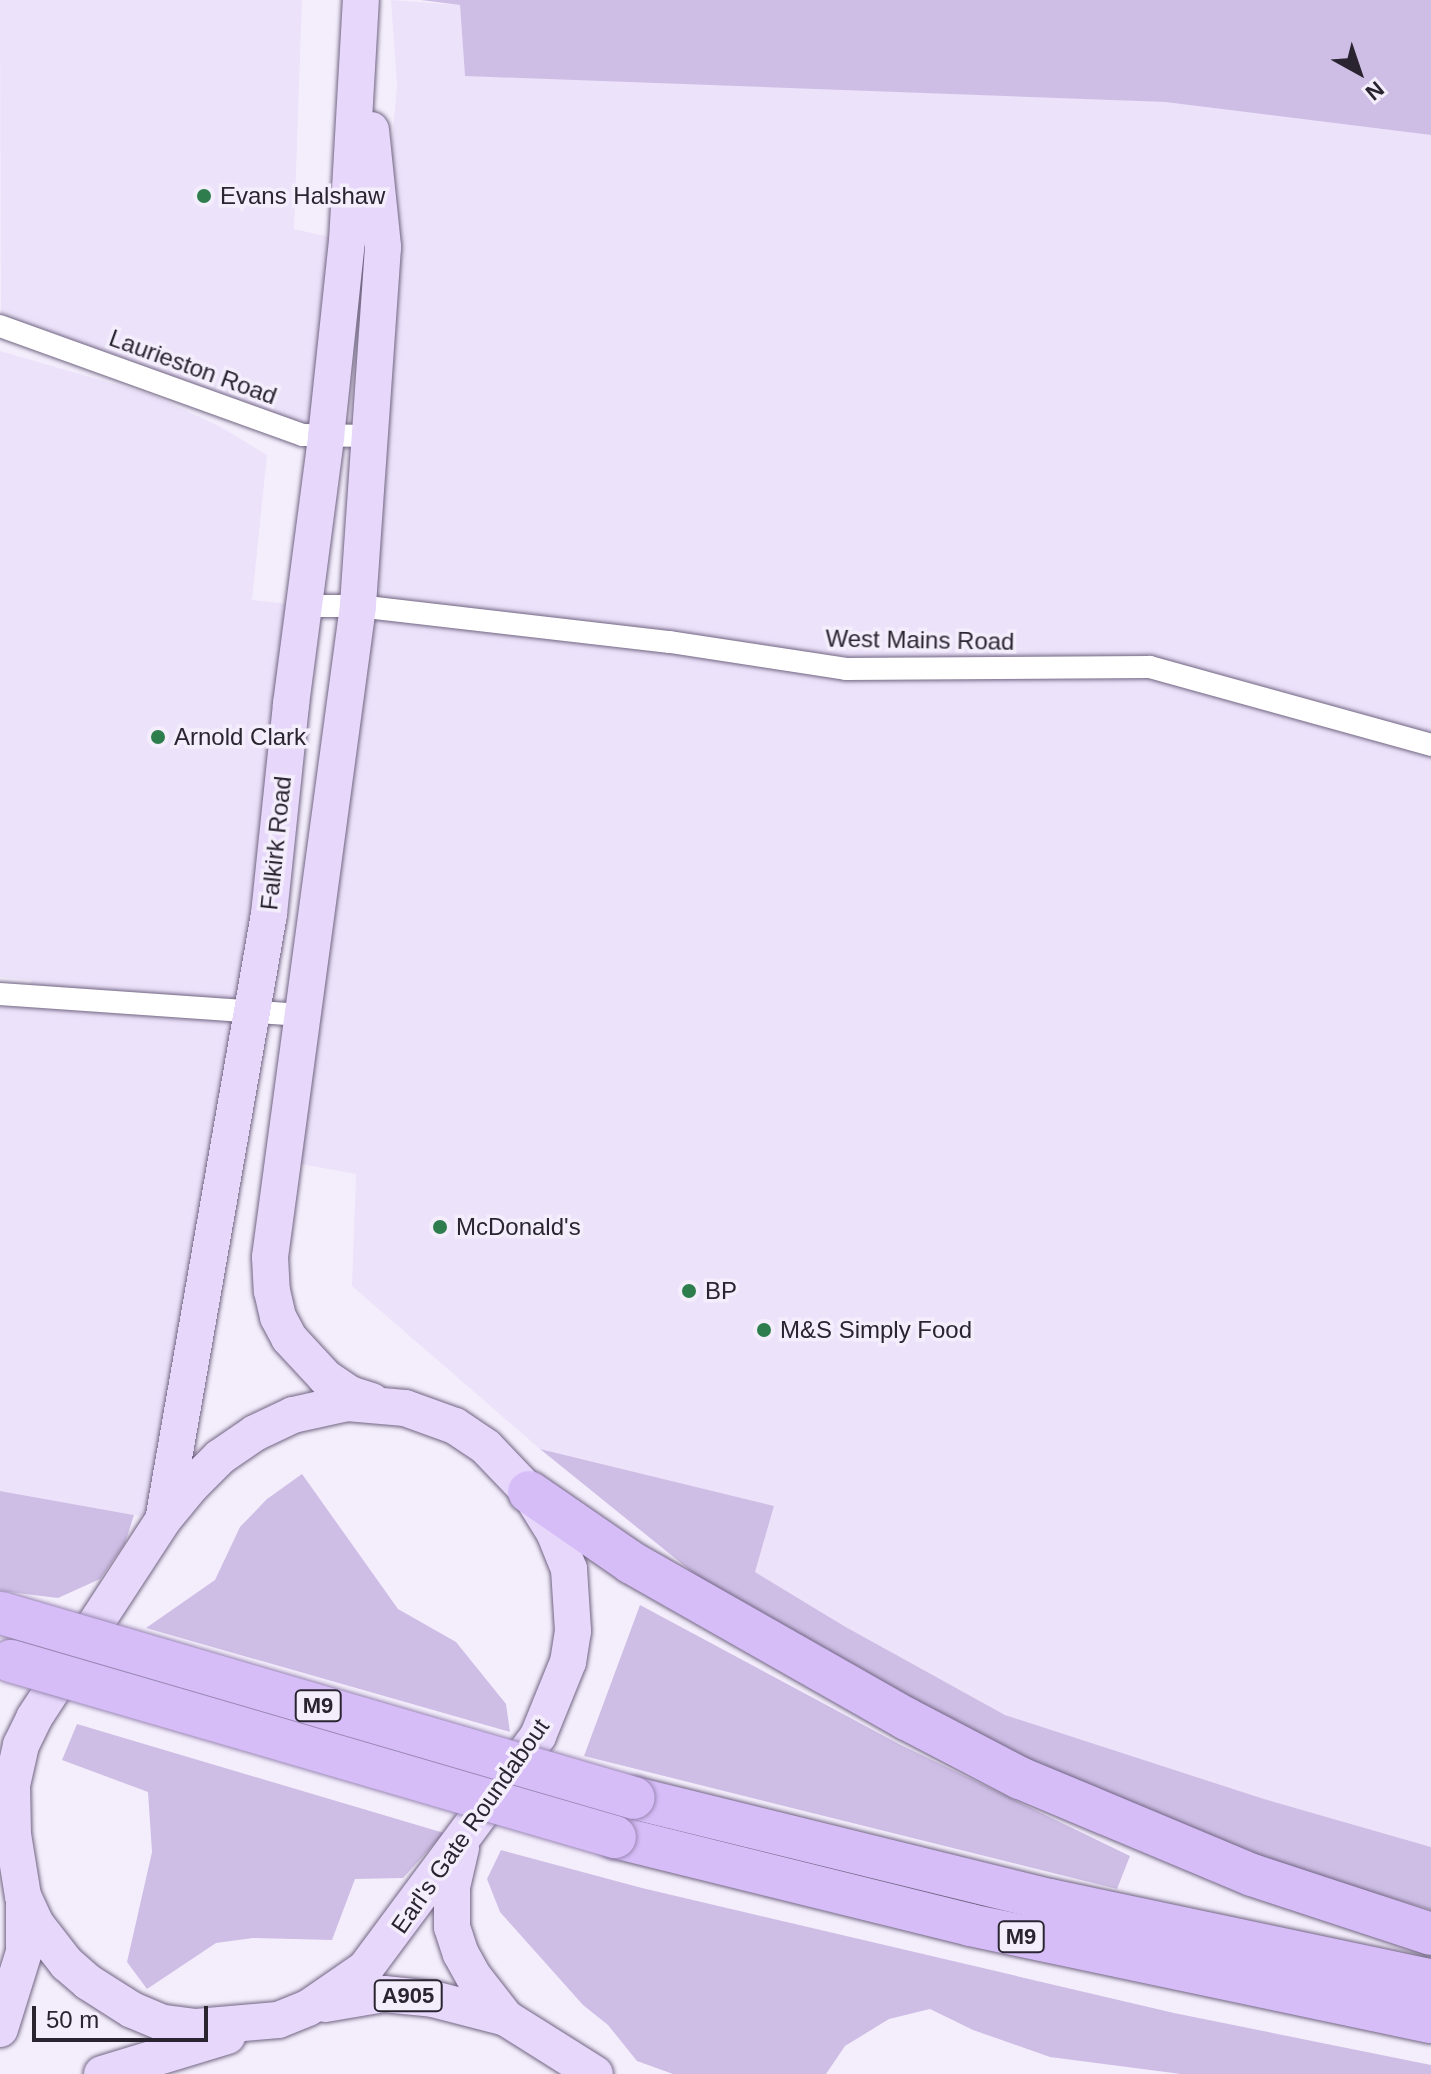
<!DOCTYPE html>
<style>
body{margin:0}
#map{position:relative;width:1431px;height:2074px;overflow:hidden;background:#f4eefc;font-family:Helvetica,sans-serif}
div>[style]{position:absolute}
.built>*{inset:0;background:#ece2fa}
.green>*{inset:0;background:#cebee5}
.roads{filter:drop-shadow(0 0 2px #716582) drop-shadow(0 0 2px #716582)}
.minor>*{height:22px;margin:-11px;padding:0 11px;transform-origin:11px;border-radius:11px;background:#fff}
.primary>*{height:36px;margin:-18px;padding:0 18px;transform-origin:18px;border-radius:18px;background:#e6d7fb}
.motorway>*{height:42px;margin:-21px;padding:0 21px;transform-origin:21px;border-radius:21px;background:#d6bdf8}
.bridges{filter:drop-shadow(0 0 2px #9987b2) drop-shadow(0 0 2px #9987b2)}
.motorway-bridge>*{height:42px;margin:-21px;padding:0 21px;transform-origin:21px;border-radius:21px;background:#d6bdf8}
.dots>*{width:22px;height:22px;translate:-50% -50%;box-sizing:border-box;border:4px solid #f4eefc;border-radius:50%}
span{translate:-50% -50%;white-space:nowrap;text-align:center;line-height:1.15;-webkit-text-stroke:7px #f4eefc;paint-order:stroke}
.shield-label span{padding:2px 6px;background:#f4eefc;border:2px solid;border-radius:6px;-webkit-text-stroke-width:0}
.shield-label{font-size:22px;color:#292430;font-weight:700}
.poi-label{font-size:24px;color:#292430}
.left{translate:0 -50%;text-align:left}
.street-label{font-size:24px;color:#292430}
.north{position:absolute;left:1319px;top:32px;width:80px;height:80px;-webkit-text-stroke:6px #f4eefc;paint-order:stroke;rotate:140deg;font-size:22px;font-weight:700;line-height:32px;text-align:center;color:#292430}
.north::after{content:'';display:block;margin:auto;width:28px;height:36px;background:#292430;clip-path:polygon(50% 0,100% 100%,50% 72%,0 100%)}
.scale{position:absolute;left:32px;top:2006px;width:176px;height:36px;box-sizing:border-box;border:4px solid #292430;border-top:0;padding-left:10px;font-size:24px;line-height:28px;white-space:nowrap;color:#292430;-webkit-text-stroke:6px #f4eefc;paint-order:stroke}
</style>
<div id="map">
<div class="built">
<i style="clip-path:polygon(0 0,302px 0,294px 229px,347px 241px,326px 437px,1px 326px)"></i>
<i style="clip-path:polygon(391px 0,460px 5px,465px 75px,1165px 102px,1431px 135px,1431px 1847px,1264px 1799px,1005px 1715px,844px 1626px,755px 1572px,774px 1506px,540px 1449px,352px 1286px,356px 1174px,284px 1161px,383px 247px,397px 86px)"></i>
<i style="clip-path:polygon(0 351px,152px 395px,219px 426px,267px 455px,252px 600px,306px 606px,163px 1520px,0 1491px,0 1007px,16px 1007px,32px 980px,0 977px)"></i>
</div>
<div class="green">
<i style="clip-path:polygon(421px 0,1431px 0,1431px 135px,1165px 102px,465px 76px,460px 5px)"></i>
<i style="clip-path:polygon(540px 1449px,774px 1506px,755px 1572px,844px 1626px,1005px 1715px,1264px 1799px,1431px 1847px,1431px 1910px,1231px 1850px,1022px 1764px,733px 1605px)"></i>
<i style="clip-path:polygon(302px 1474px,398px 1609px,456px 1642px,506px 1704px,510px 1732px,146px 1628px,215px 1580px,240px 1527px,267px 1499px)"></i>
<i style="clip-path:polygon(0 1491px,134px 1515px,125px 1543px,100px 1579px,58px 1598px,0 1591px)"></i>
<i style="clip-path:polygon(640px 1605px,899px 1744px,1130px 1856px,1117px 1889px,584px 1756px)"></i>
<i style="clip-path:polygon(77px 1724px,444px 1833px,403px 1878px,355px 1879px,332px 1940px,253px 1938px,216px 1943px,147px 1989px,127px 1962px,152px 1852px,148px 1792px,62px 1760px)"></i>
<i style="clip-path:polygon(501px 1850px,642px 1888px,1174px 2013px,1431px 2065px,1431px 2074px,1181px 2074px,1050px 2057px,973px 2030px,930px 2009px,889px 2019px,845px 2046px,826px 2074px,673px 2074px,637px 2061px,608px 2025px,583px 2005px,500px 1912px,487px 1879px)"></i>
</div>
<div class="roads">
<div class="minor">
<i style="left:0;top:326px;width:322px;rotate:19.8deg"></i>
<i style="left:303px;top:435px;width:68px;rotate:0.8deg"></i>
<i style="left:306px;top:606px;width:52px"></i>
<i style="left:358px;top:606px;width:314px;rotate:6.6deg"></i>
<i style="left:670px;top:642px;width:178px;rotate:8.7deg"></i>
<i style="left:846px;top:669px;width:304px;rotate:-0.4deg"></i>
<i style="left:1150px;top:667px;width:292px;rotate:15.5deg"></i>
<i style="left:0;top:994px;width:302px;rotate:4deg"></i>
</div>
<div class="primary">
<i style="left:371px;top:130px;width:118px;rotate:84.1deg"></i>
<i style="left:383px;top:247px;width:360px;rotate:94deg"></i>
<i style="left:358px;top:606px;width:657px;rotate:97.7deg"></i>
<i style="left:270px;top:1257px;width:34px;rotate:87deg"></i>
<i style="left:272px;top:1291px;width:27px;rotate:77deg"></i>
<i style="left:278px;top:1317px;width:24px;rotate:62deg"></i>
<i style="left:289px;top:1338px;width:54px;rotate:47.2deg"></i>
<i style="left:326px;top:1378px;width:29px;rotate:34deg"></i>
<i style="left:350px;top:1394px;width:23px;rotate:18deg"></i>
<i style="left:347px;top:1403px;width:58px;rotate:4.9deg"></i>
<i style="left:405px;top:1408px;width:53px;rotate:19.8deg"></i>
<i style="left:455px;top:1426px;width:37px;rotate:34deg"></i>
<i style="left:486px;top:1447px;width:62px;rotate:46.3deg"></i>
<i style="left:529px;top:1492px;width:47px;rotate:58deg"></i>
<i style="left:554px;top:1532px;width:40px;rotate:68deg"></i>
<i style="left:569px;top:1569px;width:62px;rotate:86.3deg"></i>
<i style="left:573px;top:1631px;width:31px;rotate:99deg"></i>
<i style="left:568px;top:1662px;width:80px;rotate:112.1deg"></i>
<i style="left:538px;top:1736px;width:289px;rotate:126.6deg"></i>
<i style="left:366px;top:1968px;width:70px;rotate:145.4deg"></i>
<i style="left:308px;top:2008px;width:32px;rotate:158deg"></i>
<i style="left:278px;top:2020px;width:82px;rotate:175.1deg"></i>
<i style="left:196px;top:2027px;width:33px;rotate:-173deg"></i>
<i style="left:163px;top:2023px;width:34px;rotate:-157deg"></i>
<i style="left:132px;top:2010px;width:52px;rotate:-147.5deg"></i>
<i style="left:88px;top:1982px;width:28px;rotate:-139deg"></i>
<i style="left:67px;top:1964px;width:51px;rotate:-127.8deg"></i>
<i style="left:36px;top:1924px;width:31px;rotate:-115deg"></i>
<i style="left:23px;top:1896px;width:63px;rotate:-99.2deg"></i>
<i style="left:13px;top:1834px;width:49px;rotate:-91.2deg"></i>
<i style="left:12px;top:1785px;width:41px;rotate:-77.3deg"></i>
<i style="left:21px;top:1745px;width:30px;rotate:-64deg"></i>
<i style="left:34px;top:1718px;width:236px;rotate:-56.9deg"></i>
<i style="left:163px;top:1520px;width:44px;rotate:-50.5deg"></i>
<i style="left:191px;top:1486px;width:41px;rotate:-45deg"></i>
<i style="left:220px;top:1457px;width:42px;rotate:-34.4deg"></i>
<i style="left:255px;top:1433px;width:42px;rotate:-25.3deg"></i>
<i style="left:293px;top:1415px;width:55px;rotate:-12.5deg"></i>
<i style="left:164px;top:1515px;width:610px;rotate:-80.09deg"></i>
<i style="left:269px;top:914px;width:211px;rotate:-84deg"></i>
<i style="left:291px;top:704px;width:269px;rotate:-82.5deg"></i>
<i style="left:326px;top:437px;width:197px;rotate:-83.9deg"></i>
<i style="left:347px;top:241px;width:241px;rotate:-86.7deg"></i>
<i style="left:461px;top:1848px;width:39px;rotate:103deg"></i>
<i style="left:452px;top:1886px;width:41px;rotate:90deg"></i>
<i style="left:452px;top:1927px;width:28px;rotate:72deg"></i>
<i style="left:461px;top:1954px;width:26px;rotate:61deg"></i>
<i style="left:474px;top:1977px;width:52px;rotate:52deg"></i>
<i style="left:325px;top:2004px;width:60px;rotate:-9.6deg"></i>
<i style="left:384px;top:1994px;width:49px;rotate:5.8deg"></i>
<i style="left:433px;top:1999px;width:75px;rotate:14.6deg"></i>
<i style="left:506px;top:2018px;width:105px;rotate:32.2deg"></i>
<i style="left:0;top:2029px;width:81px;rotate:-72.7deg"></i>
<i style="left:24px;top:1952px;width:49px;rotate:-90deg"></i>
<i style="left:102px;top:2074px;width:131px;rotate:-16.9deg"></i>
</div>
<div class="motorway">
<i style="left:529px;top:1492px;width:125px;rotate:34.6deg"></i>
<i style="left:632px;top:1563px;width:316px;rotate:29.6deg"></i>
<i style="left:907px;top:1719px;width:127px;rotate:27.6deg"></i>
<i style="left:1020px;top:1778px;width:251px;rotate:22.7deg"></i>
<i style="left:1252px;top:1875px;width:188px;rotate:18.2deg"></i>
<i style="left:634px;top:1798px;width:428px;rotate:13.8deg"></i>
<i style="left:1050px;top:1900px;width:389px;rotate:11.9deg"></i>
<i style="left:615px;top:1837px;width:366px;rotate:13.9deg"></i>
<i style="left:970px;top:1925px;width:471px;rotate:11.9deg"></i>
</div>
</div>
<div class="bridges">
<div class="motorway-bridge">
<i style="left:1px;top:1613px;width:659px;rotate:16.29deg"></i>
<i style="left:11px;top:1661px;width:629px;rotate:16.25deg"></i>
</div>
</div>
<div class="dots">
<i style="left:204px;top:196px;background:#2d7d4d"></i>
<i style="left:158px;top:737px;background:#2d7d4d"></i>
<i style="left:440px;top:1227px;background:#2d7d4d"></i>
<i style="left:689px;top:1291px;background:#2d7d4d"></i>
<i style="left:764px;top:1330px;background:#2d7d4d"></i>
</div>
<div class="shield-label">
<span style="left:318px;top:1706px">M9</span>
<span style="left:1021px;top:1937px">M9</span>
<span style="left:408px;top:1996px">A905</span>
</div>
<div class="poi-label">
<span class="left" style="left:220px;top:196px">Evans Halshaw</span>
<span class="left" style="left:174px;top:737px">Arnold Clark</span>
<span class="left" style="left:456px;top:1227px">McDonald's</span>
<span class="left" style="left:705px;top:1291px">BP</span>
<span class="left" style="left:780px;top:1330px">M&amp;S Simply Food</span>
</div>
<div class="street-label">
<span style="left:193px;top:367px;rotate:20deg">Laurieston Road</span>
<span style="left:920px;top:640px;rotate:1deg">West Mains Road</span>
<span style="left:276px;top:843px;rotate:-84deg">Falkirk Road</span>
<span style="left:470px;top:1826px;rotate:-55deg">Earl's Gate Roundabout</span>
</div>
<div class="north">N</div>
<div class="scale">50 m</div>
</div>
